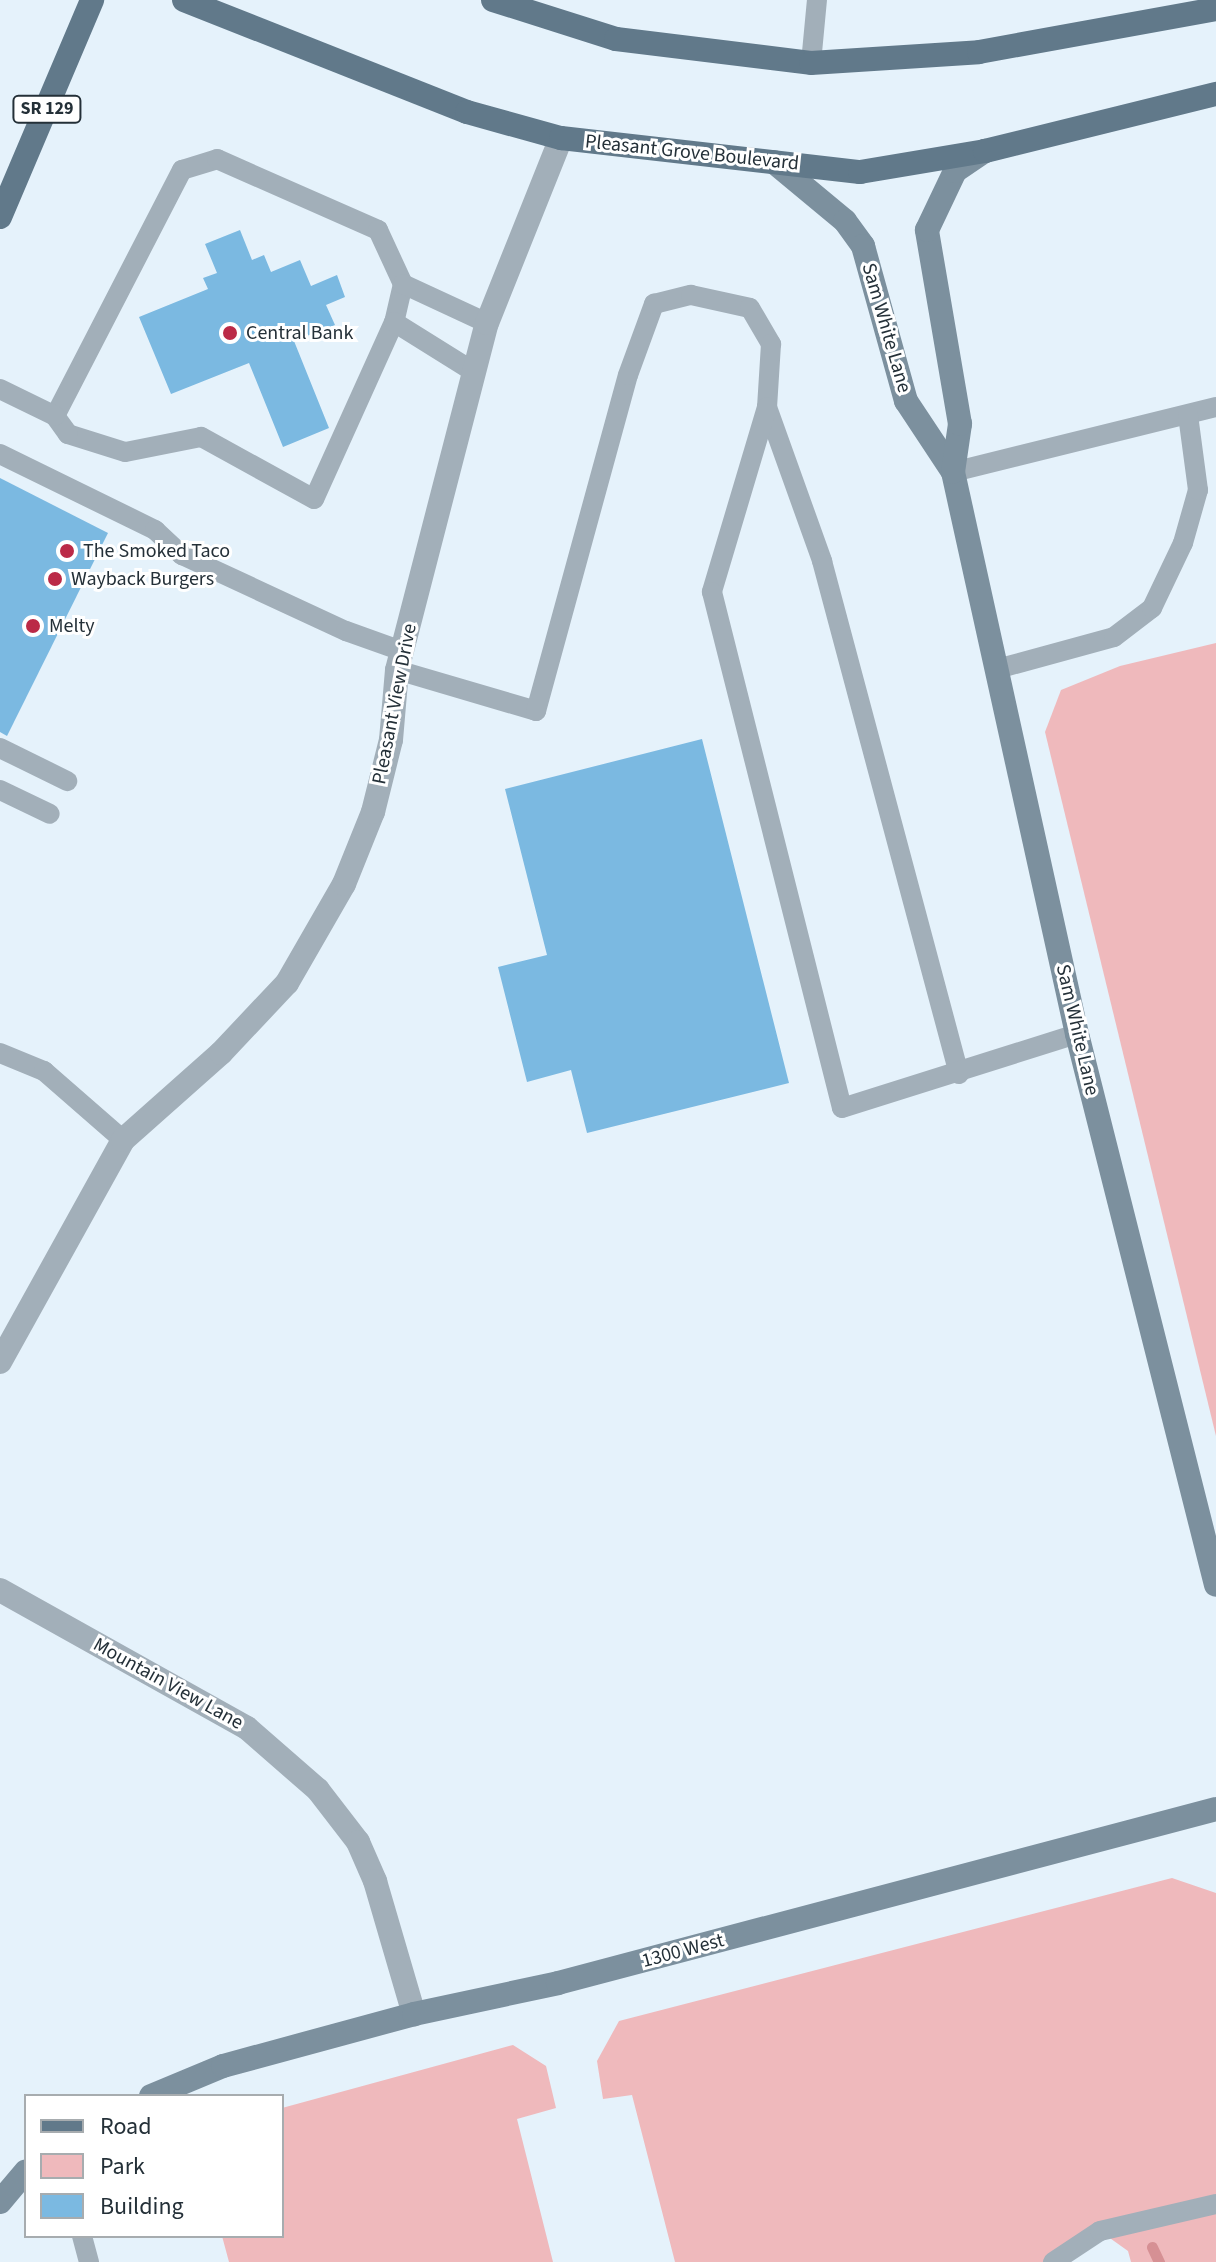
<!DOCTYPE html>
<style>
body{margin:0}
#map{position:relative;width:1216px;height:2262px;overflow:hidden;background:#e5f2fb;font-family:"Source Sans 3",sans-serif}
div>[style]{position:absolute}
.green>*{inset:0;background:#efb9bc}
.stream>*{height:11px;margin:-5.5px;padding:0 5.5px;transform-origin:5.5px;border-radius:5.5px;background:#d69094}
.building>*{inset:0;background:#7bb9e1}
.lane>*{height:20px;margin:-10px;padding:0 10px;transform-origin:10px;border-radius:10px;background:#a2afb9}
.street>*{height:24px;margin:-12px;padding:0 12px;transform-origin:12px;border-radius:12px;background:#a2afb9}
.secondary>*{height:24px;margin:-12px;padding:0 12px;transform-origin:12px;border-radius:12px;background:#7c909e}
.primary>*{height:24px;margin:-12px;padding:0 12px;transform-origin:12px;border-radius:12px;background:#61798a}
.dots>*{width:22px;height:22px;translate:-50% -50%;box-sizing:border-box;border:4px solid #fff;border-radius:50%}
span{translate:-50% -50%;white-space:nowrap;text-align:center;line-height:1.15;-webkit-text-stroke:6px #fff;paint-order:stroke}
.shield-label span{padding:2px 6px;background:#fff;border:2px solid;border-radius:6px;-webkit-text-stroke-width:0}
.shield-label{font-size:18px;color:#243038;font-weight:700}
.street-label{font-size:20px;color:#243038}
.poi-label{font-size:20px;color:#243038}
.left{translate:0 -50%;text-align:left}
.legend{position:absolute;left:24px;top:2094px;width:260px;height:144px;box-sizing:border-box;background:#fff;border:2px solid #a7acaf;margin:0;padding:10px 14px;list-style:none;font-size:24px;color:#243038}
.legend li{display:flex;align-items:center;gap:16px;height:40px}
.legend b{width:40px;border:2px solid #a7acaf}
</style>
<div id="map">
<div class="green">
<i style="clip-path:polygon(1216px 643px,1216px 1436px,1045px 732px,1061px 690px,1120px 666px)"></i>
<i style="clip-path:polygon(1172px 1878px,1216px 1893px,1216px 2262px,1131px 2262px,1128px 2251px,1100px 2231px,1053px 2262px,675px 2262px,632px 2095px,603px 2099px,597px 2061px,619px 2021px)"></i>
<i style="clip-path:polygon(513px 2045px,546px 2066px,556px 2108px,517px 2119px,553px 2262px,229px 2262px,222px 2236px,282px 2236px,282px 2108px)"></i>
</div>
<div class="stream">
<i style="left:1152px;top:2247px;width:17px;rotate:65deg"></i>
</div>
<div class="building">
<i style="clip-path:polygon(240px 230px,252px 260px,264px 255px,271px 272px,300px 260px,311px 286px,337px 275px,345px 297px,326px 305px,335px 325px,294px 341px,329px 428px,283px 447px,249px 363px,171px 394px,139px 317px,208px 289px,203px 278px,217px 273px,205px 244px)"></i>
<i style="clip-path:polygon(0 478px,108px 533px,7px 736px,0 732px)"></i>
<i style="clip-path:polygon(702px 739px,789px 1083px,587px 1133px,571px 1070px,527px 1082px,498px 967px,547px 955px,505px 789px)"></i>
</div>
<div class="lane">
<i style="left:811px;top:63px;width:63px;rotate:-84.6deg"></i>
<i style="left:403px;top:284px;width:39px;rotate:103deg"></i>
<i style="left:394px;top:322px;width:194px;rotate:114.3deg"></i>
<i style="left:314px;top:499px;width:129px;rotate:-151.2deg"></i>
<i style="left:201px;top:437px;width:77px;rotate:168.8deg"></i>
<i style="left:125px;top:452px;width:60px;rotate:-162.5deg"></i>
<i style="left:68px;top:434px;width:22px;rotate:-126deg"></i>
<i style="left:55px;top:416px;width:277px;rotate:-62.7deg"></i>
<i style="left:182px;top:170px;width:37px;rotate:-17deg"></i>
<i style="left:217px;top:159px;width:176px;rotate:23.8deg"></i>
<i style="left:378px;top:230px;width:60px;rotate:65.2deg"></i>
<i style="left:403px;top:284px;width:93px;rotate:24.9deg"></i>
<i style="left:394px;top:322px;width:94px;rotate:32deg"></i>
<i style="left:0;top:389px;width:61px;rotate:26.1deg"></i>
<i style="left:767px;top:407px;width:164px;rotate:70.3deg"></i>
<i style="left:822px;top:561px;width:531px;rotate:75.05deg"></i>
<i style="left:0;top:454px;width:173px;rotate:26.1deg"></i>
<i style="left:155px;top:530px;width:37px;rotate:43deg"></i>
<i style="left:182px;top:555px;width:181px;rotate:24.9deg"></i>
<i style="left:346px;top:631px;width:59px;rotate:19.7deg"></i>
<i style="left:953px;top:472px;width:271px;rotate:-13.9deg"></i>
<i style="left:997px;top:669px;width:121px;rotate:-15.3deg"></i>
<i style="left:1114px;top:637px;width:48px;rotate:-37.3deg"></i>
<i style="left:1152px;top:608px;width:72px;rotate:-64.5deg"></i>
<i style="left:1183px;top:543px;width:55px;rotate:-74.2deg"></i>
<i style="left:1198px;top:490px;width:76px;rotate:-97.6deg"></i>
<i style="left:397px;top:670px;width:145px;rotate:16.4deg"></i>
<i style="left:536px;top:711px;width:348px;rotate:-74.7deg"></i>
<i style="left:628px;top:375px;width:76px;rotate:-69.9deg"></i>
<i style="left:654px;top:304px;width:38px;rotate:-14deg"></i>
<i style="left:691px;top:295px;width:60px;rotate:12.4deg"></i>
<i style="left:750px;top:308px;width:42px;rotate:59.7deg"></i>
<i style="left:771px;top:344px;width:63px;rotate:93.6deg"></i>
<i style="left:767px;top:407px;width:193px;rotate:106.6deg"></i>
<i style="left:712px;top:592px;width:532px;rotate:75.86deg"></i>
<i style="left:842px;top:1108px;width:246px;rotate:-17.5deg"></i>
<i style="left:0;top:748px;width:75px;rotate:26.2deg"></i>
<i style="left:0;top:790px;width:55px;rotate:25.6deg"></i>
<i style="left:0;top:1053px;width:48px;rotate:22.2deg"></i>
<i style="left:44px;top:1071px;width:105px;rotate:41.1deg"></i>
<i style="left:82px;top:2236px;width:27px;rotate:75deg"></i>
<i style="left:1053px;top:2262px;width:56px;rotate:-33.4deg"></i>
<i style="left:1100px;top:2231px;width:119px;rotate:-13.1deg"></i>
</div>
<div class="street">
<i style="left:0;top:1362px;width:254px;rotate:-61deg"></i>
<i style="left:123px;top:1140px;width:131px;rotate:-41.6deg"></i>
<i style="left:221px;top:1053px;width:96px;rotate:-46.7deg"></i>
<i style="left:287px;top:983px;width:114px;rotate:-60.1deg"></i>
<i style="left:344px;top:884px;width:78px;rotate:-68.1deg"></i>
<i style="left:373px;top:812px;width:74px;rotate:-76deg"></i>
<i style="left:391px;top:740px;width:70px;rotate:-85.1deg"></i>
<i style="left:397px;top:670px;width:358px;rotate:-75.5deg"></i>
<i style="left:487px;top:323px;width:199px;rotate:-68.2deg"></i>
<i style="left:0;top:1590px;width:283px;rotate:29.2deg"></i>
<i style="left:247px;top:1728px;width:94px;rotate:41.1deg"></i>
<i style="left:318px;top:1790px;width:66px;rotate:52.4deg"></i>
<i style="left:358px;top:1842px;width:43px;rotate:66.4deg"></i>
<i style="left:375px;top:1881px;width:139px;rotate:73.7deg"></i>
</div>
<div class="secondary">
<i style="left:774px;top:162px;width:92px;rotate:39.7deg"></i>
<i style="left:845px;top:221px;width:31px;rotate:54deg"></i>
<i style="left:863px;top:246px;width:161px;rotate:74.5deg"></i>
<i style="left:906px;top:401px;width:85px;rotate:56.5deg"></i>
<i style="left:953px;top:472px;width:576px;rotate:77.56deg"></i>
<i style="left:1077px;top:1034px;width:568px;rotate:75.84deg"></i>
<i style="left:953px;top:472px;width:49px;rotate:-81.7deg"></i>
<i style="left:960px;top:424px;width:197px;rotate:-99.7deg"></i>
<i style="left:927px;top:230px;width:65px;rotate:-64.6deg"></i>
<i style="left:955px;top:171px;width:36px;rotate:-34deg"></i>
<i style="left:151px;top:2096px;width:78px;rotate:-22.6deg"></i>
<i style="left:223px;top:2066px;width:198px;rotate:-15.2deg"></i>
<i style="left:414px;top:2014px;width:147px;rotate:-12.1deg"></i>
<i style="left:558px;top:1983px;width:681px;rotate:-14.81deg"></i>
<i style="left:0;top:2202px;width:40px;rotate:-50deg"></i>
</div>
<div class="primary">
<i style="left:184px;top:0;width:304px;rotate:21.6deg"></i>
<i style="left:467px;top:112px;width:98px;rotate:15.5deg"></i>
<i style="left:561px;top:138px;width:301px;rotate:6.5deg"></i>
<i style="left:860px;top:172px;width:127px;rotate:-9.5deg"></i>
<i style="left:985px;top:151px;width:238px;rotate:-13.9deg"></i>
<i style="left:493px;top:0;width:129px;rotate:17.6deg"></i>
<i style="left:616px;top:39px;width:196px;rotate:7deg"></i>
<i style="left:811px;top:63px;width:168px;rotate:-3.7deg"></i>
<i style="left:979px;top:52px;width:241px;rotate:-10.3deg"></i>
<i style="left:0;top:217px;width:236px;rotate:-67deg"></i>
</div>
<div class="dots">
<i style="left:230px;top:333px;background:#bb2a47"></i>
<i style="left:67px;top:551px;background:#bb2a47"></i>
<i style="left:55px;top:579px;background:#bb2a47"></i>
<i style="left:33px;top:626px;background:#bb2a47"></i>
</div>
<div class="shield-label">
<span style="left:47px;top:109px">SR 129</span>
</div>
<div class="street-label">
<span style="left:692px;top:153px;rotate:6deg">Pleasant Grove Boulevard</span>
<span style="left:886px;top:328px;rotate:74deg">Sam White Lane</span>
<span style="left:395px;top:704px;rotate:-79deg">Pleasant View Drive</span>
<span style="left:1077px;top:1030px;rotate:77deg">Sam White Lane</span>
<span style="left:168px;top:1684px;rotate:29deg">Mountain View Lane</span>
<span style="left:683px;top:1951px;rotate:-15deg">1300 West</span>
</div>
<div class="poi-label">
<span class="left" style="left:246px;top:333px">Central Bank</span>
<span class="left" style="left:83px;top:551px">The Smoked Taco</span>
<span class="left" style="left:71px;top:579px">Wayback Burgers</span>
<span class="left" style="left:49px;top:626px">Melty</span>
</div>
<ul class="legend">
<li><b style="height:10px;background:#61798a"></b>Road</li>
<li><b style="height:22px;background:#efb9bc"></b>Park</li>
<li><b style="height:22px;background:#7bb9e1"></b>Building</li>
</ul>
</div>
